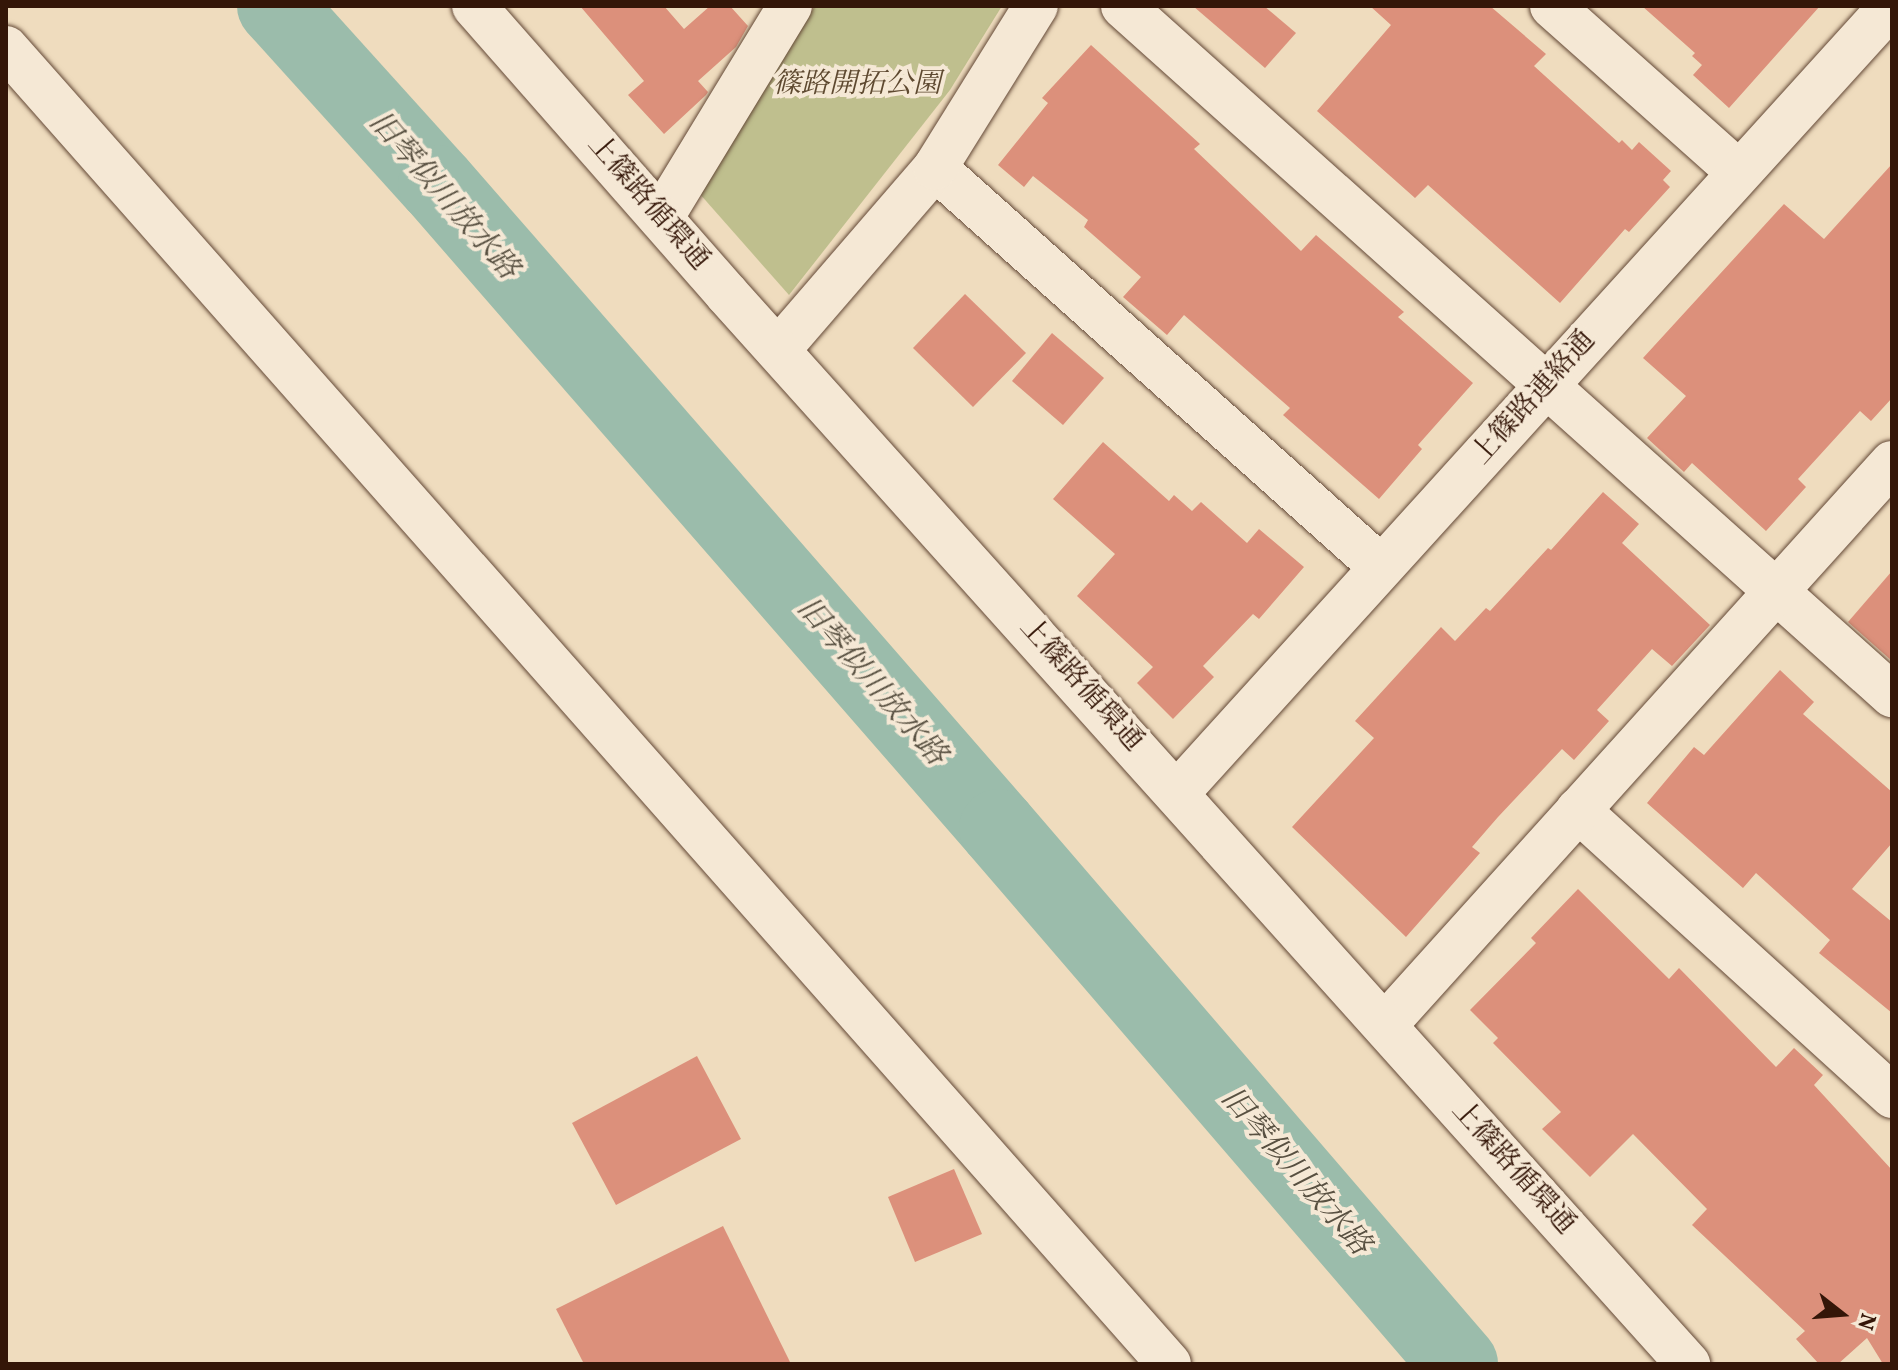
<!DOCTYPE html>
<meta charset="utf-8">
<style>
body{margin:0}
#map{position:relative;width:1898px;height:1370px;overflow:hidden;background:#efdcbe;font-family:Vollkorn,"Noto Serif JP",serif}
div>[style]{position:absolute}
.green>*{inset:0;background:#bfbf8e}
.river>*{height:78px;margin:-39px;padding:0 39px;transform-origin:39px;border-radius:39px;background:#9bbcab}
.building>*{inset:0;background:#dc907b}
.roads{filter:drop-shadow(0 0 2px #634836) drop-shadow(0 0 2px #634836)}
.street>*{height:44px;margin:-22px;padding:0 22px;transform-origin:22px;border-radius:22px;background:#f5e8d5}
.secondary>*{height:44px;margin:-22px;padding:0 22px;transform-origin:22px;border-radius:22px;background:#f5e8d5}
span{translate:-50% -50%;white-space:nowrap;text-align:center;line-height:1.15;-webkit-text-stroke:8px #f5e8d5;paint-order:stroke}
.park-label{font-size:28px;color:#5e4930;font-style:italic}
.street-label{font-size:28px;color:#341608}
.water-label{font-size:30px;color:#585041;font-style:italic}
.frame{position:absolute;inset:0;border:8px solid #341608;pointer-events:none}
.north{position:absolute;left:1802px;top:1274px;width:80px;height:80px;-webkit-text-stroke:6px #f5e8d5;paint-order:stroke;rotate:107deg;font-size:22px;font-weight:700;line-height:32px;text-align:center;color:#341608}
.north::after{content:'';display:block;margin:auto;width:28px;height:36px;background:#341608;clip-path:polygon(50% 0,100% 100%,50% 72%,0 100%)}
</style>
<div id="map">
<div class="green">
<i style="clip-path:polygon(815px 6px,1002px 6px,950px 90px,789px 295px,699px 193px)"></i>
</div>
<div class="river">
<i style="left:276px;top:6px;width:240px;rotate:47.9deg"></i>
<i style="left:437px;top:184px;width:854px;rotate:48.94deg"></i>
<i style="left:998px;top:828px;width:707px;rotate:49.3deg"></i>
</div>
<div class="building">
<i style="clip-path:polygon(580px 6px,664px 6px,684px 29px,710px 6px,730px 6px,748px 26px,736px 47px,698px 81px,708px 92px,706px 95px,664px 134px,628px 95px,644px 81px)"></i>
<i style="clip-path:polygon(1193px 6px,1264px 6px,1296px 33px,1265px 68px)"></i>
<i style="clip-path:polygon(1370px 6px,1490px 6px,1546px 54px,1534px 66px,1619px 143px,1622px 140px,1632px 150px,1639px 142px,1671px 171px,1663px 180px,1670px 187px,1629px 232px,1625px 229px,1560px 303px,1428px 185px,1415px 198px,1317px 111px,1391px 25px)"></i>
<i style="clip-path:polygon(1642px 6px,1820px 6px,1729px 108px,1693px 75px,1702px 65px,1692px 56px,1695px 53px)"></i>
<i style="clip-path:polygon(1091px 45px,1200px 144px,1194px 149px,1301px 251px,1316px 235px,1404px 312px,1398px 317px,1473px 383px,1418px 445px,1422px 449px,1379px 499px,1283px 415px,1290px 408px,1184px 315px,1167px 335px,1123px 297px,1141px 277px,1084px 227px,1088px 220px,1033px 176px,1024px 187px,998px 165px,1048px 103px,1042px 98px)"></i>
<i style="clip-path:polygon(1892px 164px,1892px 398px,1871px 421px,1860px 411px,1798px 479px,1806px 487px,1766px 531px,1692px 463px,1684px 472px,1647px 438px,1686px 396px,1643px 358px,1784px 204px,1824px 239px)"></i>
<i style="clip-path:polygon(965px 294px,1026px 353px,973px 407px,913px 348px)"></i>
<i style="clip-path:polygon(1052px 333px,1104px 378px,1063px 425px,1012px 381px)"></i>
<i style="clip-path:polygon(1103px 442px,1169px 501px,1174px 495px,1192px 511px,1201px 502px,1247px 543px,1259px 529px,1304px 567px,1259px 619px,1253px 614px,1203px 666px,1214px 677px,1173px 719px,1137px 683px,1153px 667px,1077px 596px,1115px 554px,1053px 499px)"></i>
<i style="clip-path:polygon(1603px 492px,1639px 524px,1622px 543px,1710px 625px,1672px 666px,1652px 649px,1597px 710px,1609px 721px,1574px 760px,1562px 749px,1498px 817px,1472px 847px,1480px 853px,1406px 937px,1292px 827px,1374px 738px,1355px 721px,1441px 627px,1455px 641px,1486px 608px,1490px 611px,1548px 548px,1551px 550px)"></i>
<i style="clip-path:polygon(1892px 571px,1892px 661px,1848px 622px)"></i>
<i style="clip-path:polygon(1780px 670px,1814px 702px,1803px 714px,1892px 792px,1892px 843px,1852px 889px,1892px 922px,1892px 1013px,1819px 953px,1830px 940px,1756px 873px,1743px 888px,1647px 803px,1694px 747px,1704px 755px)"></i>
<i style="clip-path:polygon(1578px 889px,1669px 979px,1679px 968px,1776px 1067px,1794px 1048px,1823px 1075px,1814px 1085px,1892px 1170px,1892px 1364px,1883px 1364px,1867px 1338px,1838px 1364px,1819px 1364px,1796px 1339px,1805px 1331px,1692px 1225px,1707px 1209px,1633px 1134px,1590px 1177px,1542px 1129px,1561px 1112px,1493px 1043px,1498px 1038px,1470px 1010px,1536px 943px,1531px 938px)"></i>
<i style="clip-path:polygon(697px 1056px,741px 1139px,616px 1205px,572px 1123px)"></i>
<i style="clip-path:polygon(954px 1169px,982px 1234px,915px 1262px,888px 1197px)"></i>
<i style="clip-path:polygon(723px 1226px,791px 1364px,584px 1364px,556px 1309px)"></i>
</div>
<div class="roads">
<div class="street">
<i style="left:1123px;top:6px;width:1033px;rotate:41.86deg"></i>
<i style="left:1552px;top:6px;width:249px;rotate:41.7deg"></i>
<i style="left:6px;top:48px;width:1756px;rotate:48.53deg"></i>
<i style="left:935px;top:168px;width:598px;rotate:41.82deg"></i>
<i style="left:661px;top:218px;width:248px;rotate:-58.7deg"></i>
<i style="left:778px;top:350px;width:240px;rotate:-49.2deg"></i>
<i style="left:935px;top:168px;width:191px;rotate:-58.1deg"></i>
<i style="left:1578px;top:810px;width:425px;rotate:42.3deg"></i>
<i style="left:1385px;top:1025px;width:757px;rotate:-47.95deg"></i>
</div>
<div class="secondary">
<i style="left:474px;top:6px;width:382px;rotate:48.7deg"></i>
<i style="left:726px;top:293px;width:1440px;rotate:48.07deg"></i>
<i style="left:1178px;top:792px;width:1061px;rotate:-47.79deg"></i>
</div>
</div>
<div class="park-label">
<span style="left:857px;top:85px">篠路開拓公園</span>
</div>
<div class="street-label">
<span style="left:648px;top:203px;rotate:49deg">上篠路循環通</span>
<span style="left:1534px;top:398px;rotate:-48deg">上篠路連絡通</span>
<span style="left:1081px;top:685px;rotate:48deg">上篠路循環通</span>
<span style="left:1513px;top:1168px;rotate:48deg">上篠路循環通</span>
</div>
<div class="water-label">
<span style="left:443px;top:196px;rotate:49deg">旧琴似川放水路</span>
<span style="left:871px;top:682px;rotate:49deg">旧琴似川放水路</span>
<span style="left:1295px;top:1172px;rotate:49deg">旧琴似川放水路</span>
</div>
<div class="frame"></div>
<div class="north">N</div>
</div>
